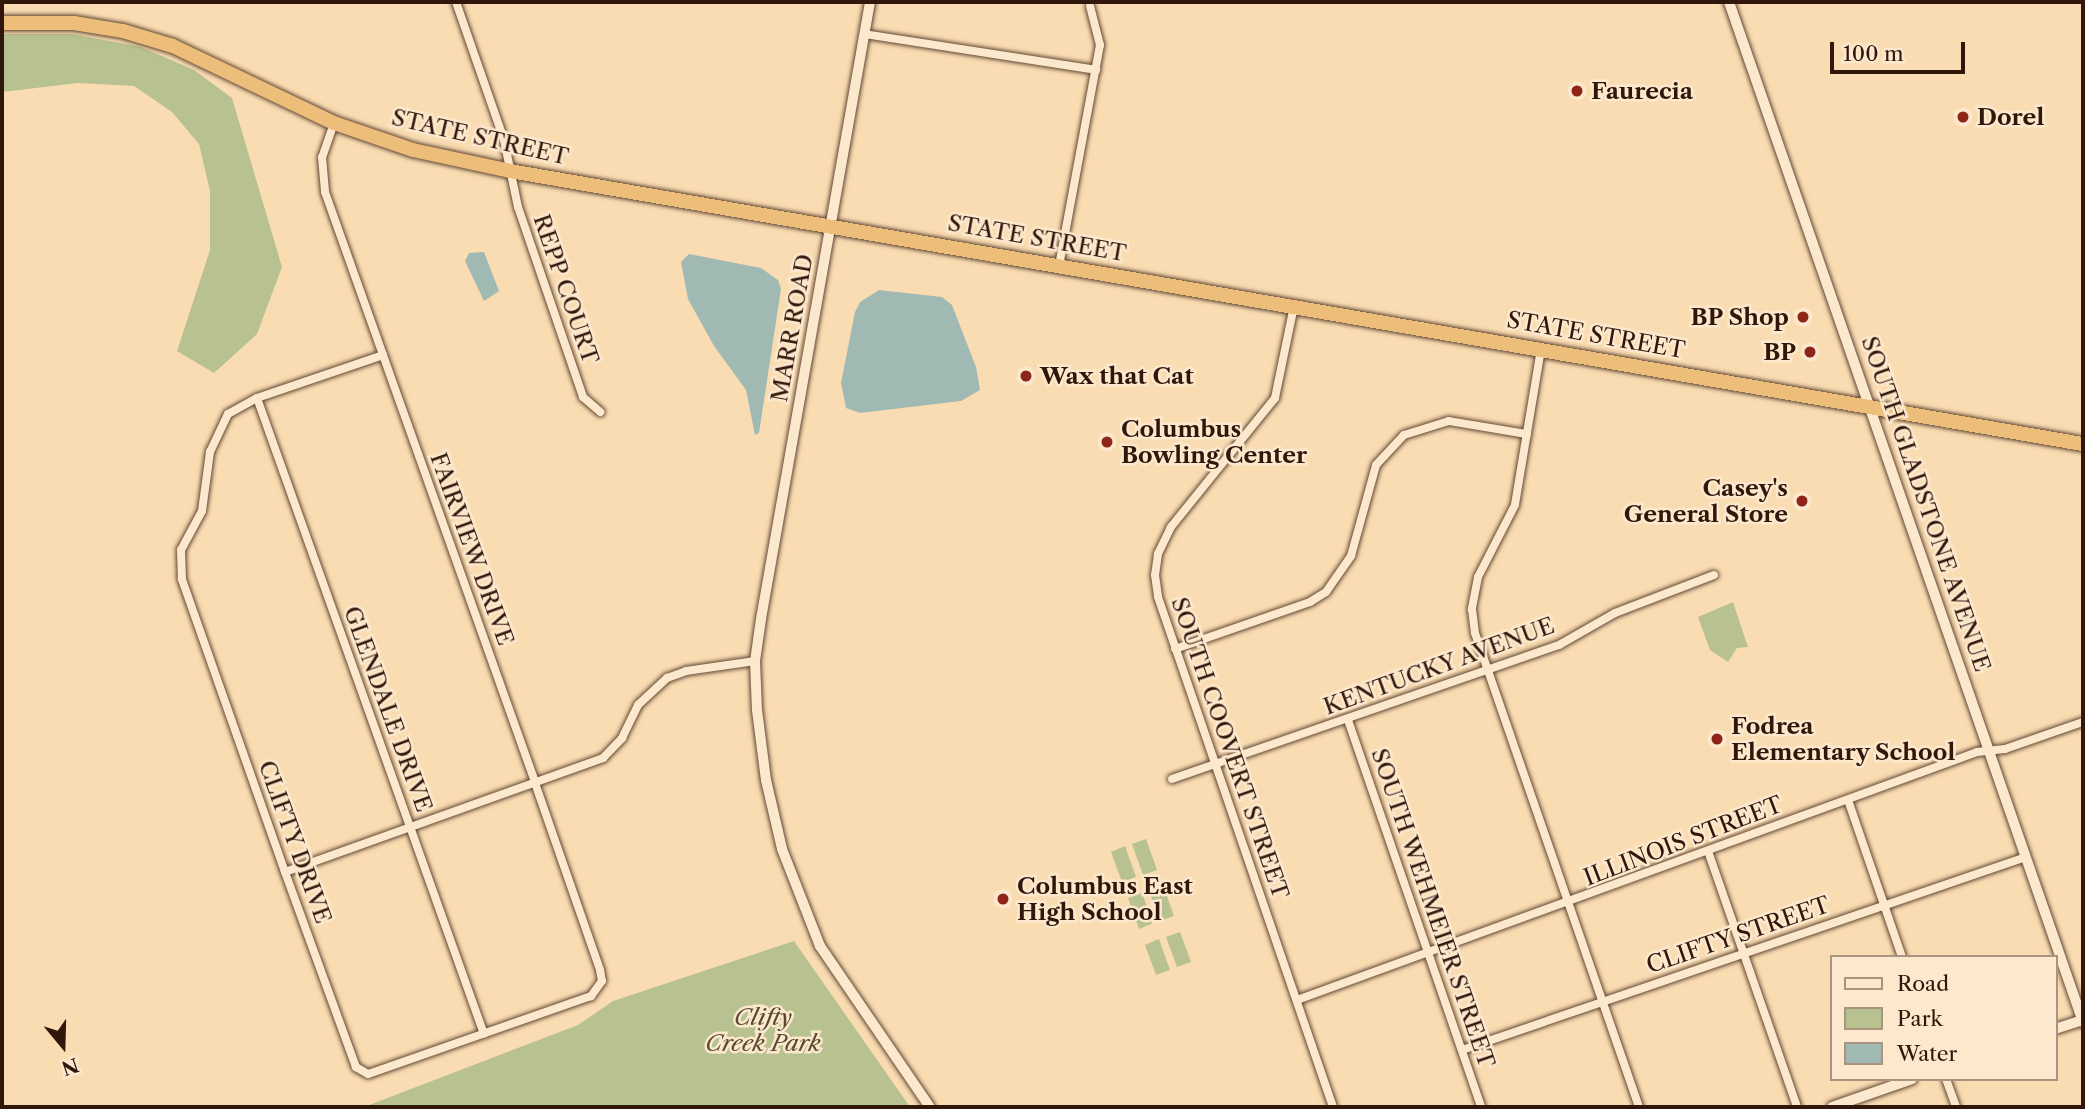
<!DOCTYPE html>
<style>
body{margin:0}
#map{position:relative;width:2085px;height:1109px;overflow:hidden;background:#fadcb2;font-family:"Libre Caslon Text",serif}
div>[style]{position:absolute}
.green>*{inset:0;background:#b8c290}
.water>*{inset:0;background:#a0bab3}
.roads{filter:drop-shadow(0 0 2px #624835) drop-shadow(0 0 2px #624835)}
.street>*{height:8px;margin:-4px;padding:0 4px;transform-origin:4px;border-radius:4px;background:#fce8cd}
.secondary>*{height:10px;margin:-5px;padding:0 5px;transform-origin:5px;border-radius:5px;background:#fce8cd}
.highway>*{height:14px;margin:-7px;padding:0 7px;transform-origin:7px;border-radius:7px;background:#edbe79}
.dots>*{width:19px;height:19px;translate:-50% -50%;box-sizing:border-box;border:4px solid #fce8cd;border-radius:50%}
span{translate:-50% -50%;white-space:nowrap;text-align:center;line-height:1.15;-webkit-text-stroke:5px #fce8cd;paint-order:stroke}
.poi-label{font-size:23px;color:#30160b;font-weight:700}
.left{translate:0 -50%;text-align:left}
.right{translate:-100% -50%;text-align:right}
.street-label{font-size:23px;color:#30160b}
.park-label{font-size:23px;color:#594a33;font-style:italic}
.frame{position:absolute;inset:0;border:4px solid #30160b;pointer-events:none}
.legend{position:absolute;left:1830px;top:955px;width:228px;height:126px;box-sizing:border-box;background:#fce8cd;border:2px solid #aa947f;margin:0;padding:9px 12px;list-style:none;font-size:21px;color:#30160b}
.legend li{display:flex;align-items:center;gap:14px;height:35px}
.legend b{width:35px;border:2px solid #aa947f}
.north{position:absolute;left:28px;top:1011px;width:70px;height:70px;-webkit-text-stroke:5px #fce8cd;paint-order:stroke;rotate:161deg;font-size:19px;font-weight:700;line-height:28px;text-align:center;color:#30160b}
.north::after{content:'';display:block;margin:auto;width:24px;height:32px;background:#30160b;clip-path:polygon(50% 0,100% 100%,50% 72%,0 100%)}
.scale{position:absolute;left:1830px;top:42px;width:135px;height:32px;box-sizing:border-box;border:4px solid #30160b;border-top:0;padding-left:9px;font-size:21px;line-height:24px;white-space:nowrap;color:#30160b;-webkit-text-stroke:5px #fce8cd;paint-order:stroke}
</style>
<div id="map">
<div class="green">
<i style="clip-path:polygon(2px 34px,72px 34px,141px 47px,194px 70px,232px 98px,282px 267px,257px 334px,214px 373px,177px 351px,210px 250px,210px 191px,199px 144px,172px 112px,134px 86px,78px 83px,2px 92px)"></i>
<i style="clip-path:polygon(1733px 602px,1748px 647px,1737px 648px,1728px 662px,1710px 650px,1698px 617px)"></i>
<i style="clip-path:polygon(1146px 839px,1157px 870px,1143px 875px,1132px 844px)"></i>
<i style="clip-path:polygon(1125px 846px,1136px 877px,1122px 882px,1111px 852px)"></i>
<i style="clip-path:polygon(1163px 885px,1174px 916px,1160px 921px,1149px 891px)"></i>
<i style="clip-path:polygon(1142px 893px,1153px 923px,1139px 929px,1128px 898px)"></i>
<i style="clip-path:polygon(1180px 932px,1191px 962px,1177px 967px,1166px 937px)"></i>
<i style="clip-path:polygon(1159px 939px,1170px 970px,1156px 975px,1145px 945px)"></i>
<i style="clip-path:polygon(794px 941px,910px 1107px,364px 1107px,578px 1025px,613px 1001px)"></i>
</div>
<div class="water">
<i style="clip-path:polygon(484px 252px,499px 291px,484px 301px,465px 261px,469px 253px)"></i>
<i style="clip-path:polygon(689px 254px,761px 268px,778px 280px,781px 289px,759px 433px,755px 435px,746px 390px,714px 346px,688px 299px,681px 262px)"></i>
<i style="clip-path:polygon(879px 290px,942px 297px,952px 305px,976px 367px,980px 390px,961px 401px,860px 413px,846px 408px,841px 383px,855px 312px,860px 302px)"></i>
</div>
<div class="roads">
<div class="street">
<i style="left:456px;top:2px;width:146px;rotate:70.8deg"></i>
<i style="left:504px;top:140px;width:68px;rotate:78.2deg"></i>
<i style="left:518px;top:207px;width:201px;rotate:71.1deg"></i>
<i style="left:583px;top:397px;width:23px;rotate:41deg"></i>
<i style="left:864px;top:34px;width:235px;rotate:8.8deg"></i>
<i style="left:334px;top:123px;width:36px;rotate:109deg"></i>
<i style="left:322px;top:157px;width:35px;rotate:85deg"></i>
<i style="left:325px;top:192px;width:173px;rotate:70.4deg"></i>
<i style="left:383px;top:355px;width:454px;rotate:70.4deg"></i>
<i style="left:535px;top:783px;width:198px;rotate:70.8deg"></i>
<i style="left:600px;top:970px;width:11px;rotate:80deg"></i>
<i style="left:602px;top:981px;width:19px;rotate:126deg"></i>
<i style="left:591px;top:996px;width:236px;rotate:160.7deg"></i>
<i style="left:368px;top:1074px;width:14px;rotate:-150deg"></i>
<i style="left:356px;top:1067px;width:208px;rotate:-110deg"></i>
<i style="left:285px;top:872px;width:311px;rotate:-109.4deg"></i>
<i style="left:182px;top:579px;width:29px;rotate:-92deg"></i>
<i style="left:181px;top:550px;width:44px;rotate:-61.7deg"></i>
<i style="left:202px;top:511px;width:60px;rotate:-82.3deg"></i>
<i style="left:210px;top:452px;width:42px;rotate:-64.7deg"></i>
<i style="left:228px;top:414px;width:33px;rotate:-29deg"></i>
<i style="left:257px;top:398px;width:133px;rotate:-18.8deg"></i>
<i style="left:1059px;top:266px;width:225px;rotate:-79.5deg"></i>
<i style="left:1100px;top:45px;width:40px;rotate:-104.4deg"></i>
<i style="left:1294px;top:306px;width:94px;rotate:101.7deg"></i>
<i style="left:1275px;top:398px;width:166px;rotate:128.9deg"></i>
<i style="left:1171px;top:527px;width:30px;rotate:116deg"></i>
<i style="left:1158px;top:554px;width:21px;rotate:98deg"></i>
<i style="left:1155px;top:575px;width:22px;rotate:82deg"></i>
<i style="left:1158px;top:597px;width:539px;rotate:71.06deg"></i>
<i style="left:1541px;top:349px;width:158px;rotate:99.5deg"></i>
<i style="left:1515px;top:505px;width:81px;rotate:117.2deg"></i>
<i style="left:1478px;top:577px;width:33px;rotate:101deg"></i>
<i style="left:1472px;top:609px;width:24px;rotate:83deg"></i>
<i style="left:1475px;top:633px;width:502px;rotate:70.91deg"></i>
<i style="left:257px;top:398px;width:675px;rotate:70.36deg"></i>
<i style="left:1175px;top:649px;width:143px;rotate:-19.2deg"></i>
<i style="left:1310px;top:602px;width:19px;rotate:-32deg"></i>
<i style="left:1326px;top:592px;width:44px;rotate:-55.2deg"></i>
<i style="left:1351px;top:556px;width:94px;rotate:-74.6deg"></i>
<i style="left:1376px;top:465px;width:41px;rotate:-47deg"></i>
<i style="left:1404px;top:435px;width:47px;rotate:-17.3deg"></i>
<i style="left:1449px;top:421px;width:79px;rotate:9.5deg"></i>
<i style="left:1348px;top:720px;width:409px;rotate:71deg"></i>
<i style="left:1172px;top:779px;width:410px;rotate:-19.1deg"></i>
<i style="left:1559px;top:645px;width:64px;rotate:-29.7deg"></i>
<i style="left:1615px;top:613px;width:106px;rotate:-21deg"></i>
<i style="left:1848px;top:800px;width:166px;rotate:71deg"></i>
<i style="left:1708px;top:851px;width:271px;rotate:70.8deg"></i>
<i style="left:285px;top:872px;width:338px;rotate:-19.7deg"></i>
<i style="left:603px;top:758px;width:28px;rotate:-46deg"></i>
<i style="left:622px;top:738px;width:37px;rotate:-64deg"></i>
<i style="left:638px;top:705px;width:40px;rotate:-43deg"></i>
<i style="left:667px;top:678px;width:20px;rotate:-20deg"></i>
<i style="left:686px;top:671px;width:70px;rotate:-8.2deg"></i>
<i style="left:1297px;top:1000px;width:724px;rotate:-20.04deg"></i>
<i style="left:1977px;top:752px;width:28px;rotate:-6deg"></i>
<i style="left:2005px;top:749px;width:83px;rotate:-19.1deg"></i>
<i style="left:1462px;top:1050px;width:596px;rotate:-18.89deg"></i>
<i style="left:1946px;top:1079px;width:30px;rotate:70deg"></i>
</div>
<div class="secondary">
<i style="left:870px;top:2px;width:627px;rotate:100.02deg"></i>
<i style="left:761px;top:619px;width:42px;rotate:98.1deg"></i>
<i style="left:755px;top:661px;width:49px;rotate:87.7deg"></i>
<i style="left:757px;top:710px;width:71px;rotate:82.7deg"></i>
<i style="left:766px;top:780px;width:71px;rotate:76.9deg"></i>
<i style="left:782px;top:849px;width:104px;rotate:68.6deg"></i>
<i style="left:820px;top:946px;width:195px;rotate:55.7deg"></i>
<i style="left:1729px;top:2px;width:1080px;rotate:70.86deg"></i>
<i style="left:2055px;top:1029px;width:29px;rotate:-18deg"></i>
<i style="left:1832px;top:1107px;width:85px;rotate:-19.3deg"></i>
</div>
<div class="highway">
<i style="left:2px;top:23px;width:72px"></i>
<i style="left:74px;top:23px;width:50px;rotate:9.3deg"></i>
<i style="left:123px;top:31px;width:52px;rotate:16.7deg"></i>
<i style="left:173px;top:46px;width:178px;rotate:25.6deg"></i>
<i style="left:334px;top:123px;width:83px;rotate:18.9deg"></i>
<i style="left:413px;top:150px;width:99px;rotate:12.2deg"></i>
<i style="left:510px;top:171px;width:1597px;rotate:9.85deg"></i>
</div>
</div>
<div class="dots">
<i style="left:1577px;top:91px;background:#8f2418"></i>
<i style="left:1963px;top:117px;background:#8f2418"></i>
<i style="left:1803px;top:317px;background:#8f2418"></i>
<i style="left:1810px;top:352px;background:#8f2418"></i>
<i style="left:1026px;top:376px;background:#8f2418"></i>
<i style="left:1107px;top:442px;background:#8f2418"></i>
<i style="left:1802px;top:501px;background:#8f2418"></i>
<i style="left:1717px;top:739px;background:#8f2418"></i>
<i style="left:1003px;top:899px;background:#8f2418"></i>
</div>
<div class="poi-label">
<span class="left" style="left:1591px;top:91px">Faurecia</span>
<span class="left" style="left:1977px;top:117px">Dorel</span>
<span class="right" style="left:1789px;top:317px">BP Shop</span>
<span class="right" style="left:1796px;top:352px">BP</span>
<span class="left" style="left:1040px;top:376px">Wax that Cat</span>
<span class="left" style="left:1121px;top:442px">Columbus<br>Bowling Center</span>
<span class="right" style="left:1788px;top:501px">Casey's<br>General Store</span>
<span class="left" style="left:1731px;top:739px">Fodrea<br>Elementary School</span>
<span class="left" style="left:1017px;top:899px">Columbus East<br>High School</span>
</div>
<div class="street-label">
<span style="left:480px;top:137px;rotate:13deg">STATE STREET</span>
<span style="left:1037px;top:238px;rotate:10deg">STATE STREET</span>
<span style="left:566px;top:289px;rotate:71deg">REPP COURT</span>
<span style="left:792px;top:328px;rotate:-80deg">MARR ROAD</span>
<span style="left:1596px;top:335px;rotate:10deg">STATE STREET</span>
<span style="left:1926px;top:504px;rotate:71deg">SOUTH GLADSTONE AVENUE</span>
<span style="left:472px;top:549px;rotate:70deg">FAIRVIEW DRIVE</span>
<span style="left:1439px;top:666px;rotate:-20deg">KENTUCKY AVENUE</span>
<span style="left:388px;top:709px;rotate:70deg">GLENDALE DRIVE</span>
<span style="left:1230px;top:748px;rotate:71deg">SOUTH COOVERT STREET</span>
<span style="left:1683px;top:841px;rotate:-21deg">ILLINOIS STREET</span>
<span style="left:295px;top:842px;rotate:70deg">CLIFTY DRIVE</span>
<span style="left:1433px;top:908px;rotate:71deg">SOUTH WEHMEIER STREET</span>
<span style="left:1738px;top:935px;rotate:-19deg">CLIFTY STREET</span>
</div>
<div class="park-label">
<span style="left:763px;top:1030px">Clifty<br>Creek Park</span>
</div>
<div class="frame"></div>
<ul class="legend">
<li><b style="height:9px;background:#fce8cd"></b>Road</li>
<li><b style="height:19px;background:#b8c290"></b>Park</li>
<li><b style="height:19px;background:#a0bab3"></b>Water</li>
</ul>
<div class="north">N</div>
<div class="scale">100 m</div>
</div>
